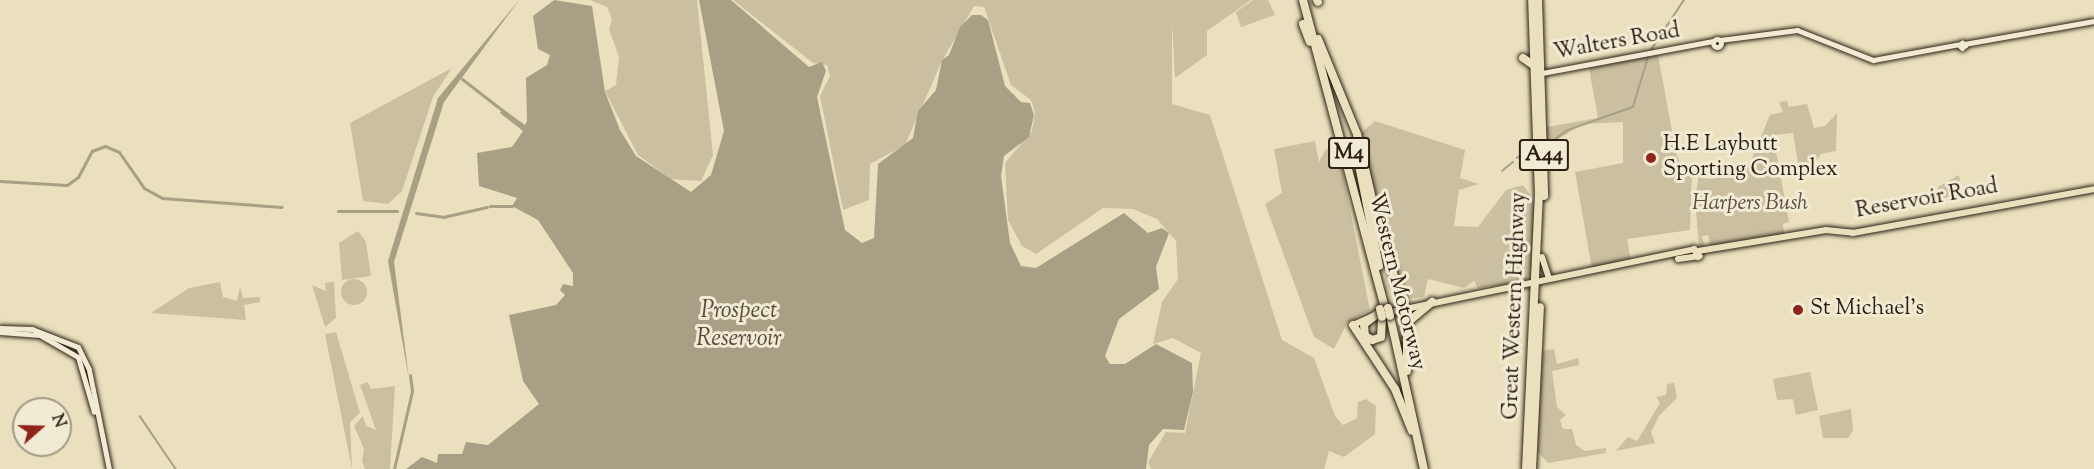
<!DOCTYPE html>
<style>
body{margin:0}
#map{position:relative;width:2094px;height:469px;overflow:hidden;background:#eae0bd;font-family:"Sorts Mill Goudy",serif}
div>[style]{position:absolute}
.green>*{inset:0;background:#cabfa0}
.round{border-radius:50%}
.water>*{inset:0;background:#a99f84}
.stream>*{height:1.5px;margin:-0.75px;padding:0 0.75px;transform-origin:0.75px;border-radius:0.75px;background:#a99f84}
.canal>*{height:3px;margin:-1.5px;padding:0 1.5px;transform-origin:1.5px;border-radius:1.5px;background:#a99f84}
.roads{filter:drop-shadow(0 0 2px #2c2014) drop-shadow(0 0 2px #2c2014)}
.secondary>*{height:5px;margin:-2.5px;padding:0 2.5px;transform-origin:2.5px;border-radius:2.5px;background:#f1ebd4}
.secondary>.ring{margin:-2.5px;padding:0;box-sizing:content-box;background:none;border:5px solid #f1ebd4;border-radius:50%}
.primary>*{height:6px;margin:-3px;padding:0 3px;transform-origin:3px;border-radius:3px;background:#eae0bd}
.highway>*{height:8px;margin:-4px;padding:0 4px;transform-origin:4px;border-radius:4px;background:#eae0bd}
.bridges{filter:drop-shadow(0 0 2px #2c2014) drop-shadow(0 0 2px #2c2014)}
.highway-bridge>*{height:8px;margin:-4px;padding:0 4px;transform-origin:4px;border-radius:4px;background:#eae0bd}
.dots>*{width:16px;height:16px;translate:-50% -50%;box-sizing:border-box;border:3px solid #f1ebd4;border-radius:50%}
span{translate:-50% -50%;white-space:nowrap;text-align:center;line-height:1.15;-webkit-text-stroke:6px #f1ebd4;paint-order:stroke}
.shield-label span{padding:2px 4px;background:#f1ebd4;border:2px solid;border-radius:4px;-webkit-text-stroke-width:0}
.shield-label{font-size:21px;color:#2c2014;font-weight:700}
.street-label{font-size:22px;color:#2c2014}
.poi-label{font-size:22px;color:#2c2014}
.left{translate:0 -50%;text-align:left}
.park-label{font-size:22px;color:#5b503e;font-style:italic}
.water-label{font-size:24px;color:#584c3b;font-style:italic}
.north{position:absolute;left:12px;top:397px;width:60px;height:60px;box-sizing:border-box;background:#f1ebd4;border:2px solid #a29a87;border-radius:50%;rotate:70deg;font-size:16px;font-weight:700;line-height:24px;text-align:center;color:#2c2014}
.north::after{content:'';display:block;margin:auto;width:21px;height:27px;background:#8f2418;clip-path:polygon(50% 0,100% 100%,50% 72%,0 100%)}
</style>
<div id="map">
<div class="green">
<i style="clip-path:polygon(590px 0,697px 0,713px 155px,701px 181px,671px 179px,638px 155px,605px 91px,616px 85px,619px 57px,609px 29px,612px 19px,607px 7px)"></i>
<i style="clip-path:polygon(733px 0,1251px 0,1207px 31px,1207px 55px,1175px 78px,1172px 22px,1172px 104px,1210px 115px,1282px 340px,1314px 358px,1335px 416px,1343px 425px,1357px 418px,1358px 402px,1366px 399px,1376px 406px,1375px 434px,1344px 457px,1329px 451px,1324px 469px,1151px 469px,1148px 462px,1166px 432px,1185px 433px,1201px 353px,1173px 338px,1153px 344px,1162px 302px,1178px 279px,1176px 241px,1157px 219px,1133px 209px,1103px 208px,1036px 254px,1022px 246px,1008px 220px,1005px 163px,1032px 131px,1035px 113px,1031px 100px,1011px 85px,984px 7px,974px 6px,942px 61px,905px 145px,870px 164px,869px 200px,843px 210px,820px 96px,830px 76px,827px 65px,813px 63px)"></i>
<i style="clip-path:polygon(1253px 0,1268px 0,1275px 15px,1241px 27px,1236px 12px)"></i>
<i style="clip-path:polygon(1658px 55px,1676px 153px,1682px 169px,1692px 171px,1690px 230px,1627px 239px,1631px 261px,1592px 269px,1575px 172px,1623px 163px,1623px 122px,1583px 124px,1547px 146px,1547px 127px,1598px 118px,1589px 68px)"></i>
<i style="clip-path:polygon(452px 68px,433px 97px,402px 191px,388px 204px,363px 201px,350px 123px)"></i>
<i style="clip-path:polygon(1787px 101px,1789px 107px,1807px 104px,1814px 128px,1825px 126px,1837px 113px,1836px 151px,1821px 154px,1801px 182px,1793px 133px,1773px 135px,1789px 222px,1783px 224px,1784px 234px,1711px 248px,1708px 235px,1702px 236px,1705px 248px,1699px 246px,1695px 201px,1699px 172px,1701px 178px,1712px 179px,1734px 175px,1751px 161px,1770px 115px,1783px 112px,1779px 102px)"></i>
<i style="clip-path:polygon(1375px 121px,1465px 150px,1460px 178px,1479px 184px,1459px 190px,1454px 226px,1478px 227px,1506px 190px,1523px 185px,1534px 200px,1533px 270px,1526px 281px,1478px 288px,1474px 281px,1464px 288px,1428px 279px,1424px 297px,1406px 299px,1388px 255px,1360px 134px)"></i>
<i style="clip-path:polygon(1315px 141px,1319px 162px,1326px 149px,1338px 149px,1370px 310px,1347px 323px,1334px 349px,1314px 337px,1265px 204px,1282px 193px,1274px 149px)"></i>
<i style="clip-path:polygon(1959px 175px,1962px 194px,1940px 199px,1938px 187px)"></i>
<i style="clip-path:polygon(358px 231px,366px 242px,371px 276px,342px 280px,339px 243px)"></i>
<i class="round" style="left:341px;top:279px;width:26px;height:26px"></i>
<i style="clip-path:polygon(220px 282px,223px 297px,237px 301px,240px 287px,243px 298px,260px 297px,260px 302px,244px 305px,246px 320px,151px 313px,189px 288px)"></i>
<i style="clip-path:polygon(334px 282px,336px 318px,325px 327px,312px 285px,326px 291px,325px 283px)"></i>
<i style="clip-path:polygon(336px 332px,360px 413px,350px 422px,352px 469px,325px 334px)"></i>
<i style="clip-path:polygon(1554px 349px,1557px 364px,1578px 358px,1579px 365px,1552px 371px,1557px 407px,1566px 415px,1560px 420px,1563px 429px,1572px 429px,1576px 445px,1585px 451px,1606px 448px,1606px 453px,1548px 463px,1537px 451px,1541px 351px)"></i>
<i style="clip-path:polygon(1810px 372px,1818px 410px,1796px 415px,1793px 399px,1777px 400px,1773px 379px)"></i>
<i style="clip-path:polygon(368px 382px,371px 389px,395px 386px,390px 469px,365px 469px,362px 461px,364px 449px,354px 426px,363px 416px,366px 426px,376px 430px,360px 385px)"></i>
<i style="clip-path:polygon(1674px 383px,1677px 398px,1659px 416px,1651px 432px,1655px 443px,1616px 451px,1628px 437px,1637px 441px,1660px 403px,1656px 397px,1666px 395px,1667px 384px)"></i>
<i style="clip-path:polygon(1851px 409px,1853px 431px,1848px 438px,1823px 438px,1819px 416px)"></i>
</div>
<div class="water">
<i style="clip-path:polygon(519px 0,444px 102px,394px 262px,409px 379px,388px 261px,438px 98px)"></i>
<i style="clip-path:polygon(554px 0,592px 6px,605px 92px,620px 130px,636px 156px,691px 192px,711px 175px,724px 131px,699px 0,731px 0,809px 67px,822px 62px,826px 71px,817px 97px,845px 230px,862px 243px,874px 238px,878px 164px,913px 138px,918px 111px,936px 90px,942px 60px,949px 55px,960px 27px,972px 15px,981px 15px,988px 20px,1005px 86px,1021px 102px,1030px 103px,1034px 115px,1029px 137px,1004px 156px,1001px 176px,1010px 243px,1021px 266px,1036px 268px,1124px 213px,1148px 233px,1162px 228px,1169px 233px,1156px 267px,1159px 289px,1119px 319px,1105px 356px,1110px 364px,1125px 364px,1156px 344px,1192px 363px,1193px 392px,1184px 430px,1163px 429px,1149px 445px,1146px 469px,406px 469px,422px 457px,437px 463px,438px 454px,462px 454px,466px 442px,488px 445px,539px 404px,523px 381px,509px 315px,556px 305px,565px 295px,560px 290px,563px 284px,573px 286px,573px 273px,538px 220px,512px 206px,517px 198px,479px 186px,477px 153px,512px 147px,523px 131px,500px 113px,503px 109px,525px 125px,527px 121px,526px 78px,547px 65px,550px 55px,538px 49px,533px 16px)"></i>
</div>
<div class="stream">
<i style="left:1651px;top:50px;width:60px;rotate:-56.6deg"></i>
<i style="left:1547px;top:145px;width:26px;rotate:-36deg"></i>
<i style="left:1568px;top:130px;width:69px;rotate:-19.5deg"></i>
<i style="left:1633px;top:107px;width:55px;rotate:-73.2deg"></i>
<i style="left:1517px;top:158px;width:20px;rotate:-30deg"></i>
<i style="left:1502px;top:171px;width:14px;rotate:-39deg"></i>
<i style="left:140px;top:416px;width:64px;rotate:55.8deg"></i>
</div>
<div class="canal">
<i style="left:462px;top:79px;width:51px;rotate:37.8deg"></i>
<i style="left:0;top:181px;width:67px;rotate:3.4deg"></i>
<i style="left:67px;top:185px;width:14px;rotate:-36deg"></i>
<i style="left:78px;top:177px;width:30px;rotate:-62deg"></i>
<i style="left:92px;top:151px;width:14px;rotate:-21deg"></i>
<i style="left:105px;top:146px;width:15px;rotate:23deg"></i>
<i style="left:119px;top:152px;width:44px;rotate:55.2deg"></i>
<i style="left:144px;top:188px;width:21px;rotate:29deg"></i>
<i style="left:162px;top:198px;width:120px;rotate:4.3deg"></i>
<i style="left:490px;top:206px;width:22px"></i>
<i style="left:338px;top:211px;width:59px"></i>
<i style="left:416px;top:213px;width:27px;rotate:8deg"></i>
<i style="left:443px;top:217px;width:45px;rotate:-12.8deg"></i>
<i style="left:394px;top:469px;width:80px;rotate:-77deg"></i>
<i style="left:412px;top:391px;width:16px;rotate:-97deg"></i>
</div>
<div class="roads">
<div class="secondary">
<i class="ring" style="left:1713px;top:39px;width:3px;height:3px"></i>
<i style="left:1720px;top:40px;width:78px;rotate:-7.4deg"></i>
<i style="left:1797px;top:30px;width:82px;rotate:21.5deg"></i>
<i style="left:1873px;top:60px;width:88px;rotate:-10.4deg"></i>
<i style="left:1962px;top:43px;width:4px;rotate:34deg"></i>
<i style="left:1965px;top:45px;width:4px;rotate:135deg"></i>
<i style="left:1962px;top:48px;width:3px;rotate:-135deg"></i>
<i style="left:1960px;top:46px;width:4px;rotate:-56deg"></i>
<i style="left:1964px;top:44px;width:132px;rotate:-10deg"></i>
<i style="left:1542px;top:73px;width:174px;rotate:-10.6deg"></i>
<i style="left:0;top:328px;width:32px;rotate:2deg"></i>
<i style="left:32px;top:329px;width:49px;rotate:21.4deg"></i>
<i style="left:78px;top:347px;width:25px;rotate:64deg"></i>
<i style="left:89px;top:370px;width:101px;rotate:78.6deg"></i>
<i style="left:0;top:332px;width:40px;rotate:4.3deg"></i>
<i style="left:40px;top:335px;width:44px;rotate:30.1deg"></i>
<i style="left:78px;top:357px;width:57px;rotate:73.8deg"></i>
</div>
<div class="primary">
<i style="left:1698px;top:251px;width:130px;rotate:-9.3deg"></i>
<i style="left:1826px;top:230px;width:27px;rotate:6deg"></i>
<i style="left:1853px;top:233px;width:245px;rotate:-10.3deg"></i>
<i style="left:1542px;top:257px;width:22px;rotate:72deg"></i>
<i style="left:1678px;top:259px;width:22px;rotate:-8deg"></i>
<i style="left:1386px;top:313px;width:315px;rotate:-11.7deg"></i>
<i style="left:1694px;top:249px;width:9px;rotate:63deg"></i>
<i style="left:1353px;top:325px;width:22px;rotate:-24deg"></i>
</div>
<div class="highway">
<i style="left:1303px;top:0;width:319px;rotate:75.1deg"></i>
<i style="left:1317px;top:0;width:2px;rotate:63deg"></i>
<i style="left:1538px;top:0;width:196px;rotate:88.2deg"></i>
<i style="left:1303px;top:24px;width:19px;rotate:69deg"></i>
<i style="left:1318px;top:39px;width:103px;rotate:67.7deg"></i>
<i style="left:1357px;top:134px;width:107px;rotate:77deg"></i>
<i style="left:1381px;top:238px;width:74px;rotate:71.1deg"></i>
<i style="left:1523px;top:58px;width:14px;rotate:34deg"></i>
<i style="left:1360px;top:170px;width:98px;rotate:78.8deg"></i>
<i style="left:1390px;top:316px;width:157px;rotate:77.5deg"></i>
<i style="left:1353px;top:325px;width:77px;rotate:56.7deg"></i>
<i style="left:1395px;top:389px;width:45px;rotate:68deg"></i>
<i style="left:1362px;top:334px;width:12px;rotate:31deg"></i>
<i style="left:1372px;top:340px;width:9px;rotate:-18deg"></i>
<i style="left:1381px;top:337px;width:20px;rotate:-87deg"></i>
<i style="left:1365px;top:336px;width:12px;rotate:-95deg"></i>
<i style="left:1364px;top:324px;width:15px;rotate:-37deg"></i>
<i style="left:1407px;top:371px;width:48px;rotate:-90deg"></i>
<i style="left:1407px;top:323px;width:33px;rotate:-40deg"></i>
<i style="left:1526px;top:469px;width:273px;rotate:-87.3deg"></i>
<i style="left:1539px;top:196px;width:196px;rotate:-92deg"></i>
<i style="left:1532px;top:469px;width:162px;rotate:-87.2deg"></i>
</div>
</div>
<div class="bridges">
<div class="highway-bridge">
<i style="left:1388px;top:308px;width:8px;rotate:76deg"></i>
<i style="left:1380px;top:309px;width:8px;rotate:76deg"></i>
</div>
</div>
<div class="dots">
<i style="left:1651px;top:158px;background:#8f2418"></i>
<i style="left:1798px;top:310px;background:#8f2418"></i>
</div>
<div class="shield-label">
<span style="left:1349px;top:153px">M4</span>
<span style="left:1544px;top:155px">A44</span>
</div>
<div class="street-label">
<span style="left:1617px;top:43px;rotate:-10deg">Walters Road</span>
<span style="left:1927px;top:200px;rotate:-10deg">Reservoir Road</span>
<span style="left:1396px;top:282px;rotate:76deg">Western Motorway</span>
<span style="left:1516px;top:306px;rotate:-88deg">Great Western Highway</span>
</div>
<div class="poi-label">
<span class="left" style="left:1663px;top:158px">H.E Laybutt<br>Sporting Complex</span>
<span class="left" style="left:1810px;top:310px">St Michael's</span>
</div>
<div class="park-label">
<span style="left:1750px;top:205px">Harpers Bush</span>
</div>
<div class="water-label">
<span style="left:739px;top:326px">Prospect<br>Reservoir</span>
</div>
<div class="north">N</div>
</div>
